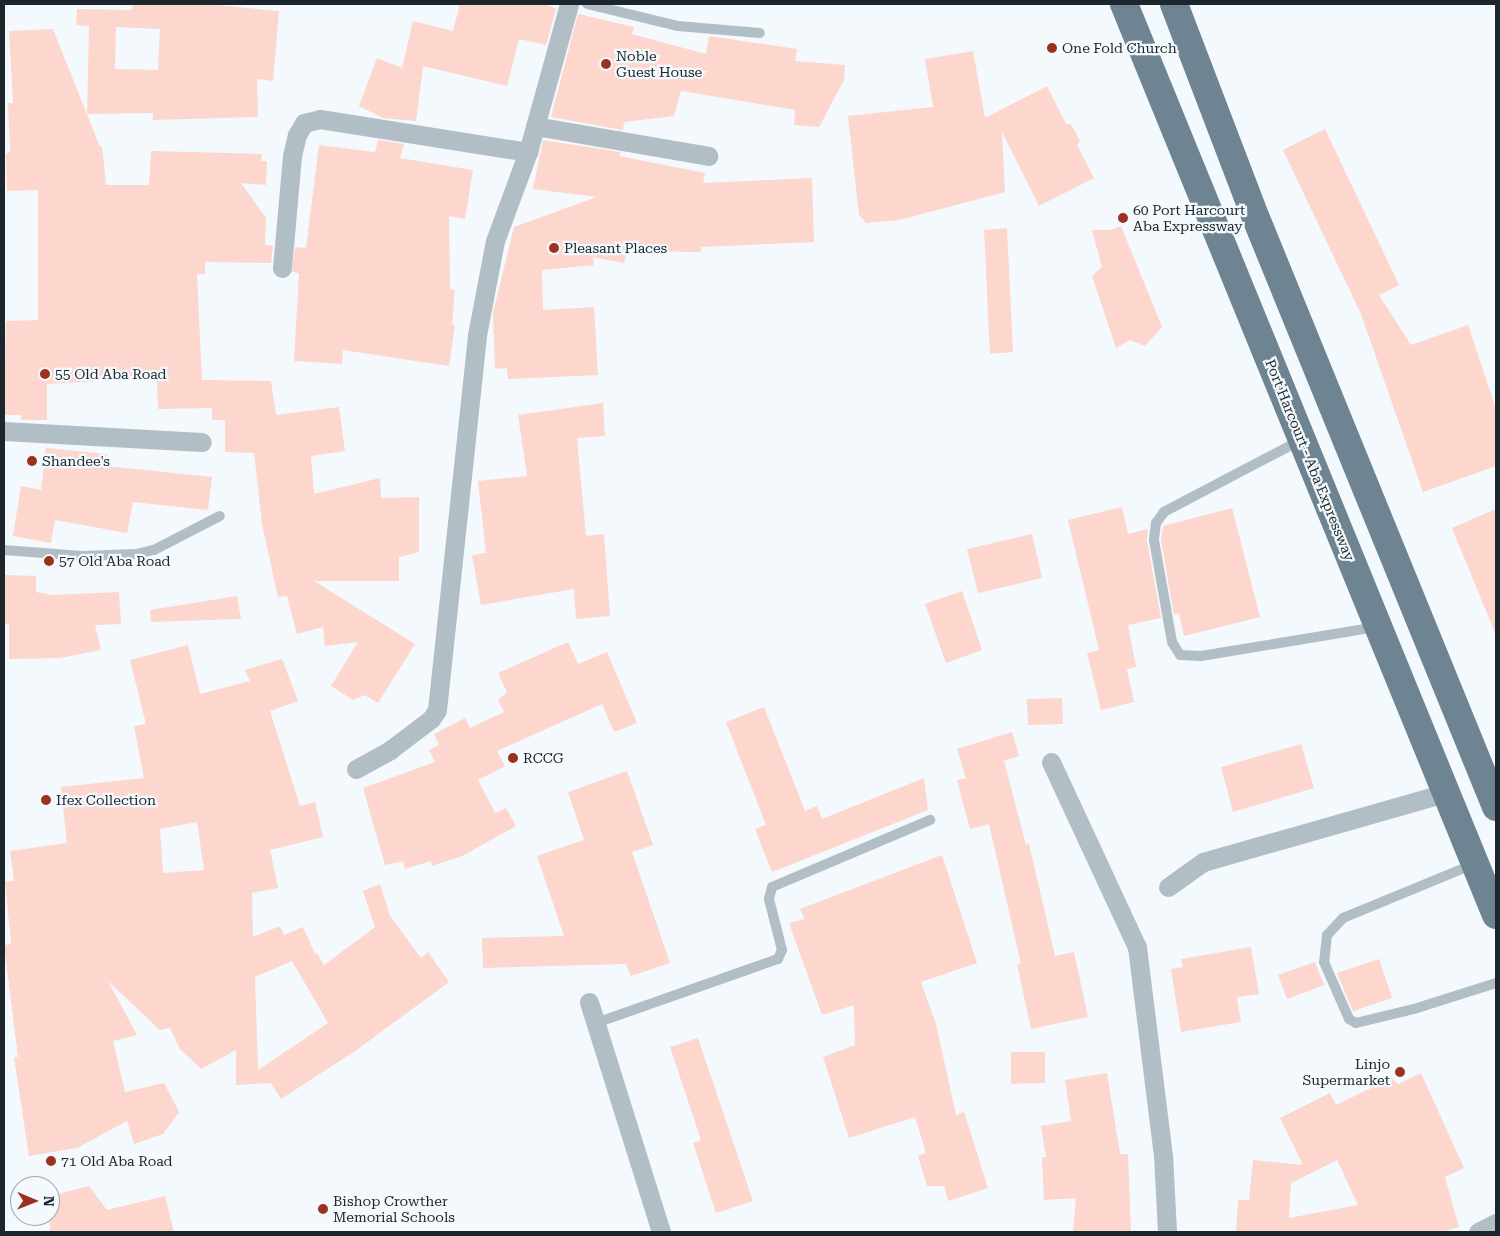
<!DOCTYPE html>
<style>
body{margin:0}
#map{position:relative;width:1500px;height:1236px;overflow:hidden;background:#f3f9fc;font-family:"Roboto Serif",serif}
div>[style]{position:absolute}
.building>*{inset:0;background:#fdd6ce}
.service>*{height:10px;margin:-5px;padding:0 5px;transform-origin:5px;border-radius:5px;background:#b2bec5}
.minor>*{height:19px;margin:-9.5px;padding:0 9.5px;transform-origin:9.5px;border-radius:9.5px;background:#b2bec5}
.trunk>*{height:28px;margin:-14px;padding:0 14px;transform-origin:14px;border-radius:14px;background:#6e8492}
.dots>*{width:14px;height:14px;translate:-50% -50%;box-sizing:border-box;border:2px solid #f3f9fc;border-radius:50%}
span{translate:-50% -50%;white-space:nowrap;text-align:center;line-height:1.15;-webkit-text-stroke:4.5px #f3f9fc;paint-order:stroke}
.poi-label{font-size:14px;color:#1c262c}
.left{translate:0 -50%;text-align:left}
.right{translate:-100% -50%;text-align:right}
.street-label{font-size:14px;color:#1c262c}
.frame{position:absolute;inset:0;border:5px solid #1c262c;pointer-events:none}
.north{position:absolute;left:10px;top:1176px;width:50px;height:50px;box-sizing:border-box;background:#f3f9fc;border:1px solid #9da5a9;border-radius:50%;rotate:91deg;font-size:14px;font-weight:700;line-height:20px;text-align:center;color:#1c262c}
.north::after{content:'';display:block;margin:auto;width:18px;height:22px;background:#9b311e;clip-path:polygon(50% 0,100% 100%,50% 72%,0 100%)}
</style>
<div id="map">
<div class="building">
<i style="clip-path:polygon(evenodd,133px 4px,206px 4px,279px 11px,273px 81px,257px 79px,258px 117px,153px 120px,153px 113px,87px 114px,89px 26px,76px 25px,77px 9px,132px 10px,133px 4px,116px 27px,160px 29px,158px 70px,115px 69px,116px 27px)"></i>
<i style="clip-path:polygon(460px 4px,545px 4px,556px 9px,546px 45px,519px 39px,507px 86px,423px 66px,416px 121px,383px 118px,359px 106px,377px 58px,402px 68px,413px 21px,453px 31px)"></i>
<i style="clip-path:polygon(578px 14px,634px 27px,632px 34px,706px 54px,709px 36px,797px 49px,795px 61px,845px 65px,844px 80px,819px 127px,794px 125px,795px 110px,681px 91px,674px 116px,624px 122px,623px 130px,551px 117px)"></i>
<i style="clip-path:polygon(53px 29px,100px 147px,102px 146px,106px 185px,149px 185px,151px 151px,262px 154px,261px 161px,267px 161px,266px 185px,241px 183px,266px 218px,265px 245px,273px 246px,271px 263px,205px 262px,205px 274px,197px 274px,202px 380px,271px 381px,276px 415px,339px 407px,345px 451px,311px 456px,314px 494px,380px 478px,381px 498px,419px 497px,419px 552px,399px 557px,399px 581px,314px 581px,415px 644px,378px 703px,365px 695px,353px 700px,331px 686px,358px 642px,325px 646px,323px 627px,297px 634px,287px 596px,278px 597px,262px 524px,254px 453px,225px 452px,225px 420px,212px 420px,212px 408px,158px 409px,157px 378px,47px 384px,47px 420px,21px 420px,21px 415px,4px 415px,6px 321px,38px 320px,38px 190px,7px 191px,6px 154px,10px 152px,8px 103px,13px 103px,9px 31px)"></i>
<i style="clip-path:polygon(973px 51px,985px 118px,1047px 86px,1066px 124px,1071px 124px,1080px 141px,1077px 145px,1094px 178px,1039px 206px,1002px 132px,1005px 192px,899px 220px,866px 223px,859px 215px,848px 116px,933px 107px,925px 59px)"></i>
<i style="clip-path:polygon(1325px 129px,1399px 285px,1379px 295px,1411px 345px,1468px 325px,1496px 409px,1496px 466px,1423px 492px,1361px 314px,1283px 150px)"></i>
<i style="clip-path:polygon(378px 140px,404px 144px,400px 158px,473px 170px,465px 219px,449px 216px,450px 289px,455px 290px,452px 325px,455px 325px,449px 366px,343px 350px,342px 364px,294px 361px,299px 273px,292px 272px,295px 247px,306px 248px,319px 145px,375px 152px)"></i>
<i style="clip-path:polygon(543px 140px,620px 152px,619px 156px,705px 173px,703px 183px,812px 178px,814px 242px,701px 247px,701px 252px,627px 251px,624px 263px,593px 257px,594px 265px,542px 270px,543px 310px,594px 307px,598px 375px,508px 379px,507px 368px,495px 369px,493px 313px,514px 227px,597px 197px,533px 189px)"></i>
<i style="clip-path:polygon(1121px 226px,1162px 327px,1145px 346px,1130px 340px,1116px 348px,1092px 276px,1102px 267px,1092px 230px,1111px 230px)"></i>
<i style="clip-path:polygon(1007px 228px,1013px 352px,990px 354px,984px 230px)"></i>
<i style="clip-path:polygon(603px 403px,605px 436px,577px 438px,586px 536px,604px 534px,610px 616px,576px 619px,574px 589px,481px 605px,472px 555px,486px 553px,478px 481px,527px 476px,518px 415px)"></i>
<i style="clip-path:polygon(46px 448px,107px 454px,106px 466px,212px 477px,208px 510px,133px 502px,127px 533px,55px 520px,51px 543px,13px 536px,21px 486px,41px 490px)"></i>
<i style="clip-path:polygon(1122px 507px,1128px 534px,1148px 529px,1147px 541px,1161px 618px,1128px 625px,1136px 667px,1127px 669px,1134px 702px,1101px 710px,1087px 653px,1099px 650px,1068px 520px)"></i>
<i style="clip-path:polygon(1232px 508px,1260px 617px,1184px 636px,1179px 613px,1174px 615px,1161px 540px,1163px 526px)"></i>
<i style="clip-path:polygon(1496px 509px,1496px 635px,1452px 528px)"></i>
<i style="clip-path:polygon(1032px 534px,1042px 578px,978px 593px,967px 549px)"></i>
<i style="clip-path:polygon(4px 575px,36px 576px,36px 592px,52px 595px,119px 592px,121px 624px,95px 625px,101px 650px,60px 658px,9px 659px,9px 624px,4px 624px)"></i>
<i style="clip-path:polygon(962px 591px,982px 650px,946px 663px,925px 604px)"></i>
<i style="clip-path:polygon(237px 596px,241px 619px,151px 622px,150px 610px)"></i>
<i style="clip-path:polygon(568px 642px,578px 664px,607px 652px,637px 723px,614px 732px,602px 704px,497px 751px,505px 766px,478px 780px,495px 813px,506px 808px,516px 826px,462px 856px,432px 866px,431px 861px,405px 869px,403px 861px,385px 865px,363px 788px,435px 762px,429px 750px,439px 745px,434px 734px,465px 718px,470px 728px,504px 712px,498px 700px,507px 692px,498px 673px)"></i>
<i style="clip-path:polygon(evenodd,188px 645px,200px 694px,250px 681px,245px 670px,282px 659px,298px 701px,270px 711px,300px 806px,315px 802px,323px 837px,270px 850px,278px 888px,252px 893px,253px 937px,280px 926px,284px 935px,303px 927px,315px 954px,317px 953px,324px 965px,375px 927px,363px 891px,380px 884px,390px 916px,421px 958px,428px 952px,449px 982px,358px 1049px,281px 1099px,271px 1083px,236px 1085px,236px 1050px,201px 1069px,180px 1049px,170px 1028px,160px 1030px,108px 981px,137px 1035px,113px 1041px,125px 1092px,164px 1083px,179px 1112px,163px 1134px,134px 1144px,127px 1121px,77px 1148px,29px 1156px,14px 1057px,18px 1057px,4px 945px,11px 944px,5px 882px,14px 881px,10px 851px,67px 843px,61px 787px,144px 778px,134px 726px,146px 724px,130px 660px,188px 645px,197px 822px,204px 870px,163px 873px,160px 829px,197px 822px,188px 645px,292px 961px,328px 1023px,258px 1070px,255px 977px,292px 961px)"></i>
<i style="clip-path:polygon(1062px 698px,1063px 724px,1028px 725px,1027px 699px)"></i>
<i style="clip-path:polygon(764px 707px,805px 811px,817px 806px,822px 819px,924px 778px,928px 810px,772px 872px,755px 829px,766px 825px,726px 722px)"></i>
<i style="clip-path:polygon(1012px 732px,1019px 756px,1004px 761px,1026px 845px,1029px 844px,1055px 956px,1074px 952px,1088px 1017px,1031px 1029px,1017px 964px,1021px 964px,989px 824px,970px 829px,957px 780px,966px 778px,957px 749px)"></i>
<i style="clip-path:polygon(1301px 744px,1314px 788px,1233px 812px,1221px 767px)"></i>
<i style="clip-path:polygon(627px 771px,653px 845px,632px 852px,670px 963px,631px 976px,626px 964px,483px 968px,482px 938px,564px 936px,537px 856px,584px 840px,568px 792px)"></i>
<i style="clip-path:polygon(942px 855px,977px 963px,921px 982px,936px 1024px,956px 1115px,964px 1112px,988px 1188px,948px 1201px,944px 1186px,927px 1186px,918px 1156px,926px 1153px,915px 1117px,849px 1138px,823px 1057px,855px 1045px,854px 1005px,822px 1015px,789px 923px,805px 919px,800px 909px)"></i>
<i style="clip-path:polygon(1251px 947px,1259px 994px,1237px 997px,1241px 1022px,1181px 1032px,1171px 969px,1183px 967px,1181px 959px)"></i>
<i style="clip-path:polygon(1379px 959px,1392px 998px,1353px 1011px,1337px 973px)"></i>
<i style="clip-path:polygon(1315px 962px,1324px 985px,1287px 999px,1278px 975px)"></i>
<i style="clip-path:polygon(698px 1038px,753px 1201px,716px 1213px,693px 1143px,701px 1140px,670px 1047px)"></i>
<i style="clip-path:polygon(1011px 1052px,1045px 1052px,1045px 1083px,1011px 1084px)"></i>
<i style="clip-path:polygon(1107px 1073px,1120px 1154px,1128px 1154px,1131px 1232px,1073px 1232px,1076px 1198px,1044px 1200px,1042px 1157px,1046px 1157px,1041px 1126px,1071px 1121px,1065px 1080px)"></i>
<i style="clip-path:polygon(evenodd,1421px 1073px,1464px 1168px,1445px 1177px,1459px 1227px,1441px 1232px,1236px 1232px,1238px 1200px,1249px 1200px,1253px 1160px,1303px 1165px,1280px 1118px,1330px 1093px,1336px 1105px,1392px 1078px,1398px 1084px,1421px 1073px,1337px 1160px,1358px 1205px,1289px 1218px,1291px 1183px,1337px 1160px)"></i>
<i style="clip-path:polygon(89px 1186px,107px 1210px,165px 1196px,174px 1232px,50px 1232px,50px 1196px)"></i>
</div>
<div class="service">
<i style="left:587px;top:4px;width:94px;rotate:13.6deg"></i>
<i style="left:678px;top:26px;width:82px;rotate:4.9deg"></i>
<i style="left:1301px;top:440px;width:155px;rotate:152.3deg"></i>
<i style="left:1164px;top:512px;width:14px;rotate:126deg"></i>
<i style="left:1156px;top:523px;width:17px;rotate:97deg"></i>
<i style="left:1154px;top:540px;width:104px;rotate:80deg"></i>
<i style="left:1172px;top:642px;width:15px;rotate:58deg"></i>
<i style="left:1180px;top:655px;width:21px;rotate:3deg"></i>
<i style="left:1201px;top:656px;width:177px;rotate:-9.4deg"></i>
<i style="left:4px;top:550px;width:78px;rotate:4.4deg"></i>
<i style="left:82px;top:556px;width:54px;rotate:-2.1deg"></i>
<i style="left:136px;top:554px;width:18px;rotate:-13deg"></i>
<i style="left:154px;top:550px;width:74px;rotate:-27.3deg"></i>
<i style="left:1474px;top:864px;width:142px;rotate:157.6deg"></i>
<i style="left:1343px;top:918px;width:23px;rotate:133deg"></i>
<i style="left:1327px;top:935px;width:27px;rotate:96deg"></i>
<i style="left:1324px;top:962px;width:62px;rotate:66.3deg"></i>
<i style="left:1349px;top:1019px;width:8px;rotate:30deg"></i>
<i style="left:1356px;top:1023px;width:60px;rotate:-13.6deg"></i>
<i style="left:1414px;top:1009px;width:86px;rotate:-17.6deg"></i>
<i style="left:596px;top:1023px;width:193px;rotate:-19.4deg"></i>
<i style="left:778px;top:959px;width:10px;rotate:-66deg"></i>
<i style="left:782px;top:950px;width:53px;rotate:-104.3deg"></i>
<i style="left:769px;top:899px;width:12px;rotate:-76deg"></i>
<i style="left:772px;top:887px;width:172px;rotate:-23deg"></i>
</div>
<div class="minor">
<i style="left:535px;top:126px;width:176px;rotate:9.8deg"></i>
<i style="left:282px;top:268px;width:112px;rotate:-84.9deg"></i>
<i style="left:292px;top:156px;width:22px;rotate:-77deg"></i>
<i style="left:297px;top:135px;width:14px;rotate:-60deg"></i>
<i style="left:304px;top:123px;width:16px;rotate:-14deg"></i>
<i style="left:320px;top:119px;width:211px;rotate:9deg"></i>
<i style="left:4px;top:431px;width:198px;rotate:3.2deg"></i>
<i style="left:1051px;top:762px;width:204px;rotate:65.1deg"></i>
<i style="left:1137px;top:947px;width:210px;rotate:82.9deg"></i>
<i style="left:1163px;top:1155px;width:77px;rotate:87deg"></i>
<i style="left:356px;top:769px;width:39px;rotate:-29deg"></i>
<i style="left:390px;top:750px;width:51px;rotate:-37.1deg"></i>
<i style="left:431px;top:719px;width:11px;rotate:-56deg"></i>
<i style="left:437px;top:710px;width:377px;rotate:-83.9deg"></i>
<i style="left:477px;top:335px;width:96px;rotate:-79.2deg"></i>
<i style="left:495px;top:241px;width:95px;rotate:-69.7deg"></i>
<i style="left:528px;top:152px;width:154px;rotate:-74.5deg"></i>
<i style="left:1168px;top:887px;width:43px;rotate:-35.5deg"></i>
<i style="left:1203px;top:862px;width:253px;rotate:-15.9deg"></i>
<i style="left:589px;top:1002px;width:241px;rotate:72.6deg"></i>
<i style="left:1478px;top:1232px;width:20px;rotate:-27deg"></i>
</div>
<div class="trunk">
<i style="left:1124px;top:4px;width:984px;rotate:67.79deg"></i>
<i style="left:1174px;top:4px;width:216px;rotate:69.1deg"></i>
<i style="left:1251px;top:206px;width:649px;rotate:67.82deg"></i>
</div>
<div class="dots">
<i style="left:1052px;top:48px;background:#9b311e"></i>
<i style="left:606px;top:64px;background:#9b311e"></i>
<i style="left:1123px;top:218px;background:#9b311e"></i>
<i style="left:554px;top:248px;background:#9b311e"></i>
<i style="left:45px;top:374px;background:#9b311e"></i>
<i style="left:32px;top:461px;background:#9b311e"></i>
<i style="left:49px;top:561px;background:#9b311e"></i>
<i style="left:513px;top:758px;background:#9b311e"></i>
<i style="left:46px;top:800px;background:#9b311e"></i>
<i style="left:1400px;top:1072px;background:#9b311e"></i>
<i style="left:51px;top:1161px;background:#9b311e"></i>
<i style="left:323px;top:1209px;background:#9b311e"></i>
</div>
<div class="poi-label">
<span class="left" style="left:1062px;top:48px">One Fold Church</span>
<span class="left" style="left:616px;top:64px">Noble<br>Guest House</span>
<span class="left" style="left:1133px;top:218px">60 Port Harcourt<br>Aba Expressway</span>
<span class="left" style="left:564px;top:248px">Pleasant Places</span>
<span class="left" style="left:55px;top:374px">55 Old Aba Road</span>
<span class="left" style="left:42px;top:461px">Shandee's</span>
<span class="left" style="left:59px;top:561px">57 Old Aba Road</span>
<span class="left" style="left:523px;top:758px">RCCG</span>
<span class="left" style="left:56px;top:800px">Ifex Collection</span>
<span class="right" style="left:1390px;top:1072px">Linjo<br>Supermarket</span>
<span class="left" style="left:61px;top:1161px">71 Old Aba Road</span>
<span class="left" style="left:333px;top:1209px">Bishop Crowther<br>Memorial Schools</span>
</div>
<div class="street-label">
<span style="left:1310px;top:460px;rotate:68deg">Port Harcourt - Aba Expressway</span>
</div>
<div class="frame"></div>
<div class="north">N</div>
</div>
